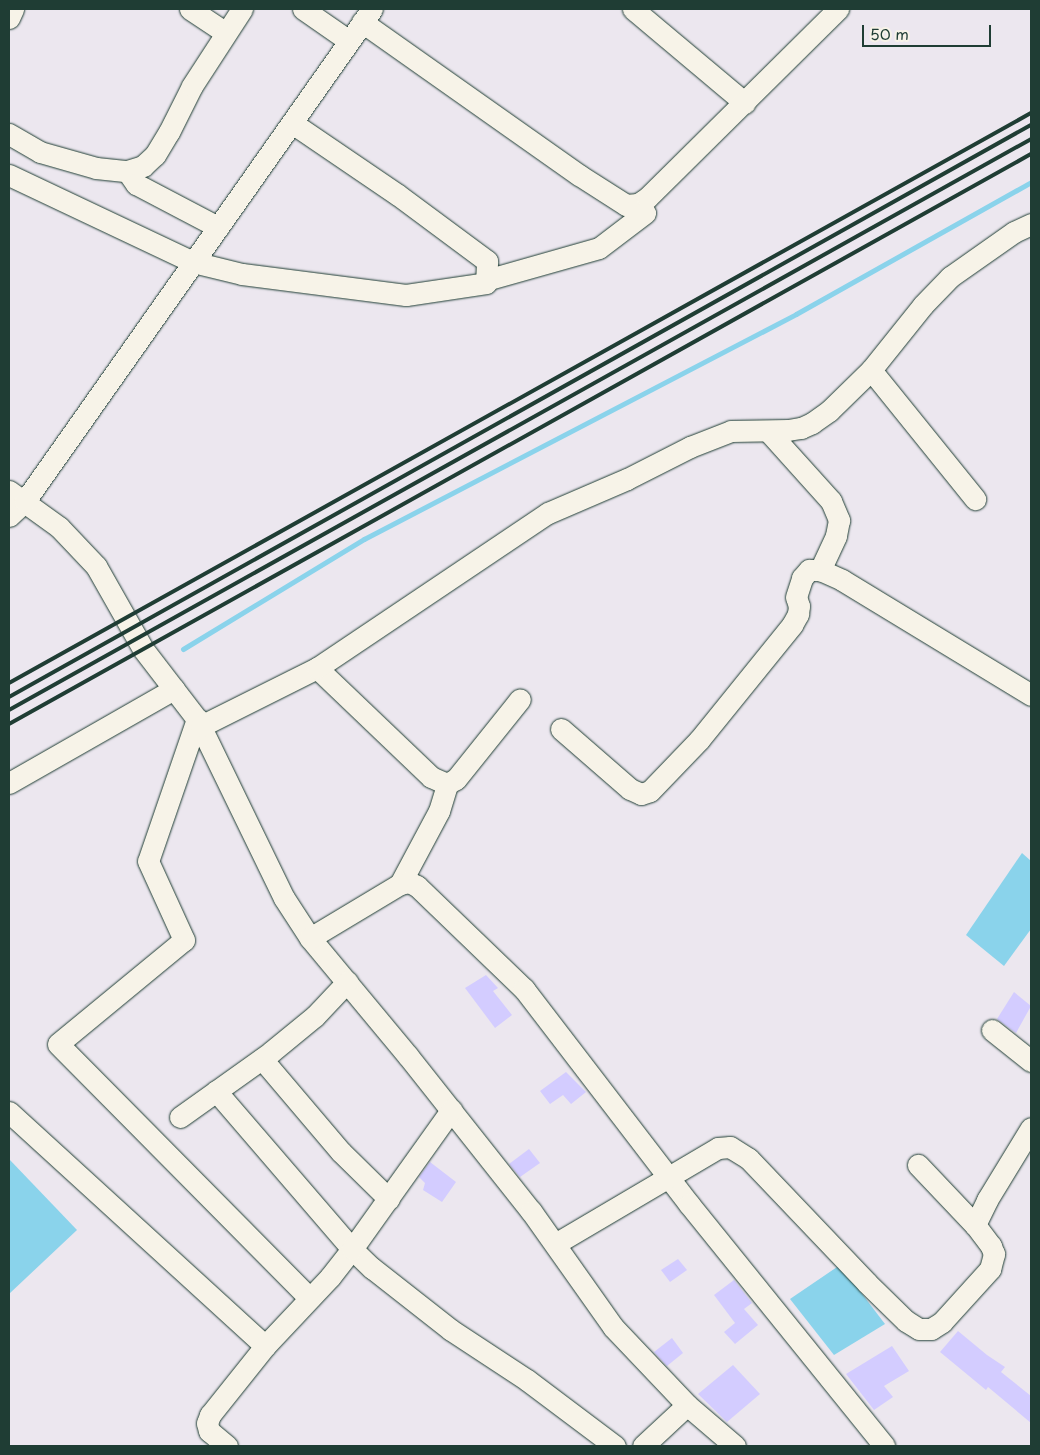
<!DOCTYPE html>
<style>
body{margin:0}
#map{position:relative;width:1040px;height:1455px;overflow:hidden;background:#ece7ef;font-family:"Playpen Sans",sans-serif}
div>[style]{position:absolute}
.water>*{inset:0;background:#8ad3eb}
.stream>*{height:5px;margin:-2.5px;padding:0 2.5px;transform-origin:2.5px;border-radius:2.5px;background:#8ad3eb}
.building>*{inset:0;background:#d3ccff}
.roads{filter:drop-shadow(0 0 1px #1f3d34) drop-shadow(0 0 1px #1f3d34)}
.minor>*{height:21px;margin:-10.5px;padding:0 10.5px;transform-origin:10.5px;border-radius:10.5px;background:#f7f3e8}
.rail>*{height:4px;margin:-2px;padding:0 2px;transform-origin:2px;border-radius:2px;background:#1f3d34}
span{translate:-50% -50%;white-space:nowrap;text-align:center;line-height:1.15;-webkit-text-stroke:4px #f7f3e8;paint-order:stroke}
.frame{position:absolute;inset:0;border:10px solid #1f3d34;pointer-events:none}
.scale{position:absolute;left:862px;top:25px;width:129px;height:22px;box-sizing:border-box;border:2px solid #1f3d34;border-top:0;padding-left:6px;font-size:15px;line-height:18px;white-space:nowrap;color:#1f3d34;-webkit-text-stroke:4px #f7f3e8;paint-order:stroke}
</style>
<div id="map">
<div class="water">
<i style="clip-path:polygon(1022px 853px,1031px 861px,1031px 929px,1004px 966px,966px 935px)"></i>
<i style="clip-path:polygon(9px 1159px,77px 1230px,9px 1294px)"></i>
<i style="clip-path:polygon(840px 1265px,885px 1324px,834px 1355px,790px 1299px)"></i>
</div>
<div class="stream">
<i style="left:183px;top:649px;width:212px;rotate:-31.3deg"></i>
<i style="left:364px;top:539px;width:487px;rotate:-27.5deg"></i>
<i style="left:796px;top:314px;width:270px;rotate:-29.3deg"></i>
</div>
<div class="building">
<i style="clip-path:polygon(486px 975px,498px 988px,493px 991px,512px 1015px,495px 1028px,465px 988px)"></i>
<i style="clip-path:polygon(1014px 992px,1031px 1006px,1016px 1033px,997px 1019px)"></i>
<i style="clip-path:polygon(566px 1072px,586px 1092px,571px 1104px,563px 1095px,550px 1104px,540px 1091px)"></i>
<i style="clip-path:polygon(529px 1149px,540px 1163px,520px 1177px,509px 1164px)"></i>
<i style="clip-path:polygon(430px 1162px,456px 1182px,442px 1202px,423px 1190px,425px 1183px,419px 1177px)"></i>
<i style="clip-path:polygon(678px 1259px,687px 1270px,670px 1282px,661px 1270px)"></i>
<i style="clip-path:polygon(734px 1280px,752px 1303px,744px 1309px,758px 1325px,735px 1344px,724px 1332px,735px 1323px,714px 1295px)"></i>
<i style="clip-path:polygon(958px 1331px,987px 1355px,1005px 1367px,1001px 1372px,1031px 1396px,1031px 1423px,988px 1387px,986px 1390px,940px 1352px)"></i>
<i style="clip-path:polygon(672px 1338px,683px 1353px,667px 1366px,654px 1352px)"></i>
<i style="clip-path:polygon(892px 1346px,909px 1371px,884px 1386px,893px 1397px,874px 1410px,846px 1374px)"></i>
<i style="clip-path:polygon(733px 1365px,760px 1394px,727px 1422px,698px 1394px)"></i>
</div>
<div class="roads">
<div class="minor">
<i style="left:190px;top:9px;width:43px;rotate:33.7deg"></i>
<i style="left:303px;top:9px;width:56px;rotate:34.8deg"></i>
<i style="left:633px;top:9px;width:146px;rotate:40deg"></i>
<i style="left:9px;top:18px;width:10px;rotate:-66deg"></i>
<i style="left:362px;top:22px;width:266px;rotate:35.2deg"></i>
<i style="left:579px;top:175px;width:56px;rotate:32.6deg"></i>
<i style="left:626px;top:205px;width:12px;rotate:-5deg"></i>
<i style="left:638px;top:204px;width:11px;rotate:-34deg"></i>
<i style="left:647px;top:198px;width:269px;rotate:-44.7deg"></i>
<i style="left:9px;top:134px;width:36px;rotate:30deg"></i>
<i style="left:40px;top:152px;width:58px;rotate:15.9deg"></i>
<i style="left:96px;top:168px;width:31px;rotate:6deg"></i>
<i style="left:127px;top:171px;width:17px;rotate:-17deg"></i>
<i style="left:143px;top:166px;width:16px;rotate:-43deg"></i>
<i style="left:155px;top:155px;width:27px;rotate:-59deg"></i>
<i style="left:169px;top:132px;width:51px;rotate:-63.4deg"></i>
<i style="left:192px;top:86px;width:92px;rotate:-57deg"></i>
<i style="left:127px;top:171px;width:16px;rotate:55deg"></i>
<i style="left:136px;top:184px;width:93px;rotate:27.7deg"></i>
<i style="left:9px;top:175px;width:204px;rotate:25.3deg"></i>
<i style="left:193px;top:262px;width:50px;rotate:13.8deg"></i>
<i style="left:242px;top:274px;width:165px;rotate:7.3deg"></i>
<i style="left:406px;top:295px;width:81px;rotate:-8.5deg"></i>
<i style="left:486px;top:283px;width:22px;rotate:-87deg"></i>
<i style="left:487px;top:261px;width:111px;rotate:-143.4deg"></i>
<i style="left:398px;top:195px;width:128px;rotate:-145.8deg"></i>
<i style="left:486px;top:280px;width:117px;rotate:-15.8deg"></i>
<i style="left:599px;top:248px;width:58px;rotate:-37.3deg"></i>
<i style="left:871px;top:370px;width:166px;rotate:51.1deg"></i>
<i style="left:768px;top:431px;width:94px;rotate:48deg"></i>
<i style="left:831px;top:501px;width:21px;rotate:67deg"></i>
<i style="left:839px;top:520px;width:16px;rotate:101deg"></i>
<i style="left:836px;top:536px;width:38px;rotate:115deg"></i>
<i style="left:9px;top:491px;width:62px;rotate:35.8deg"></i>
<i style="left:59px;top:527px;width:54px;rotate:46.5deg"></i>
<i style="left:96px;top:566px;width:95px;rotate:60.5deg"></i>
<i style="left:143px;top:649px;width:88px;rotate:52.4deg"></i>
<i style="left:197px;top:719px;width:199px;rotate:64.1deg"></i>
<i style="left:284px;top:898px;width:48px;rotate:57deg"></i>
<i style="left:310px;top:938px;width:153px;rotate:50.3deg"></i>
<i style="left:408px;top:1056px;width:198px;rotate:51.6deg"></i>
<i style="left:531px;top:1211px;width:142px;rotate:54.7deg"></i>
<i style="left:613px;top:1327px;width:108px;rotate:46.5deg"></i>
<i style="left:687px;top:1405px;width:63px;rotate:40.5deg"></i>
<i style="left:9px;top:516px;width:22px;rotate:-43deg"></i>
<i style="left:25px;top:501px;width:602px;rotate:-54.81deg"></i>
<i style="left:317px;top:668px;width:158px;rotate:43.7deg"></i>
<i style="left:431px;top:777px;width:17px;rotate:24deg"></i>
<i style="left:447px;top:784px;width:10px;rotate:-29deg"></i>
<i style="left:456px;top:779px;width:102px;rotate:-51.3deg"></i>
<i style="left:197px;top:719px;width:150px;rotate:109deg"></i>
<i style="left:148px;top:861px;width:87px;rotate:65.5deg"></i>
<i style="left:184px;top:940px;width:163px;rotate:140.5deg"></i>
<i style="left:58px;top:1044px;width:357px;rotate:45.3deg"></i>
<i style="left:201px;top:726px;width:130px;rotate:-26.6deg"></i>
<i style="left:317px;top:668px;width:278px;rotate:-33.9deg"></i>
<i style="left:548px;top:513px;width:86px;rotate:-23.3deg"></i>
<i style="left:627px;top:479px;width:71px;rotate:-26.9deg"></i>
<i style="left:690px;top:447px;width:44px;rotate:-21.3deg"></i>
<i style="left:731px;top:431px;width:57px;rotate:-1deg"></i>
<i style="left:788px;top:430px;width:13px;rotate:-9deg"></i>
<i style="left:801px;top:428px;width:12px;rotate:-24deg"></i>
<i style="left:812px;top:423px;width:21px;rotate:-35deg"></i>
<i style="left:829px;top:411px;width:59px;rotate:-44.3deg"></i>
<i style="left:871px;top:370px;width:83px;rotate:-51.3deg"></i>
<i style="left:923px;top:305px;width:39px;rotate:-46deg"></i>
<i style="left:950px;top:277px;width:78px;rotate:-35.1deg"></i>
<i style="left:1014px;top:232px;width:19px;rotate:-25deg"></i>
<i style="left:561px;top:729px;width:91px;rotate:41deg"></i>
<i style="left:630px;top:789px;width:12px;rotate:24deg"></i>
<i style="left:641px;top:794px;width:9px;rotate:-18deg"></i>
<i style="left:650px;top:791px;width:71px;rotate:-46.1deg"></i>
<i style="left:699px;top:740px;width:148px;rotate:-51deg"></i>
<i style="left:792px;top:625px;width:13px;rotate:-61deg"></i>
<i style="left:798px;top:614px;width:8px;rotate:-83deg"></i>
<i style="left:799px;top:606px;width:9px;rotate:-108deg"></i>
<i style="left:796px;top:597px;width:20px;rotate:-72deg"></i>
<i style="left:802px;top:578px;width:11px;rotate:-49deg"></i>
<i style="left:809px;top:570px;width:11px"></i>
<i style="left:820px;top:570px;width:24px;rotate:24deg"></i>
<i style="left:842px;top:580px;width:221px;rotate:31.3deg"></i>
<i style="left:9px;top:783px;width:190px;rotate:-29.7deg"></i>
<i style="left:400px;top:884px;width:83px;rotate:-61.9deg"></i>
<i style="left:439px;top:811px;width:28px;rotate:-73deg"></i>
<i style="left:310px;top:938px;width:105px;rotate:-31deg"></i>
<i style="left:400px;top:884px;width:9px;rotate:-13deg"></i>
<i style="left:409px;top:882px;width:9px;rotate:27deg"></i>
<i style="left:417px;top:886px;width:149px;rotate:43.9deg"></i>
<i style="left:524px;top:989px;width:271px;rotate:52.5deg"></i>
<i style="left:689px;top:1204px;width:311px;rotate:51.1deg"></i>
<i style="left:992px;top:1030px;width:50px;rotate:38.5deg"></i>
<i style="left:262px;top:1059px;width:122px;rotate:49.7deg"></i>
<i style="left:341px;top:1152px;width:67px;rotate:44.4deg"></i>
<i style="left:216px;top:1091px;width:208px;rotate:49.3deg"></i>
<i style="left:352px;top:1249px;width:28px;rotate:44deg"></i>
<i style="left:372px;top:1268px;width:100px;rotate:38.1deg"></i>
<i style="left:451px;top:1330px;width:91px;rotate:33.3deg"></i>
<i style="left:527px;top:1380px;width:110px;rotate:36.9deg"></i>
<i style="left:9px;top:1112px;width:347px;rotate:42.4deg"></i>
<i style="left:180px;top:1117px;width:112px;rotate:-35.5deg"></i>
<i style="left:271px;top:1052px;width:57px;rotate:-39.3deg"></i>
<i style="left:315px;top:1016px;width:47px;rotate:-46.7deg"></i>
<i style="left:975px;top:1225px;width:28px;rotate:-64deg"></i>
<i style="left:987px;top:1200px;width:84px;rotate:-58.6deg"></i>
<i style="left:555px;top:1244px;width:189px;rotate:-30.5deg"></i>
<i style="left:718px;top:1148px;width:12px;rotate:-5deg"></i>
<i style="left:730px;top:1147px;width:22px;rotate:32deg"></i>
<i style="left:749px;top:1159px;width:171px;rotate:46.4deg"></i>
<i style="left:867px;top:1283px;width:54px;rotate:44.3deg"></i>
<i style="left:906px;top:1321px;width:15px;rotate:32deg"></i>
<i style="left:919px;top:1329px;width:12px"></i>
<i style="left:931px;top:1329px;width:13px;rotate:-32deg"></i>
<i style="left:942px;top:1322px;width:72px;rotate:-47.8deg"></i>
<i style="left:990px;top:1269px;width:16px;rotate:-75deg"></i>
<i style="left:994px;top:1254px;width:9px;rotate:-111deg"></i>
<i style="left:991px;top:1246px;width:26px;rotate:-127deg"></i>
<i style="left:975px;top:1225px;width:83px;rotate:-133.5deg"></i>
<i style="left:227px;top:1446px;width:23px;rotate:-140deg"></i>
<i style="left:209px;top:1431px;width:8px;rotate:-104deg"></i>
<i style="left:207px;top:1423px;width:9px;rotate:-69deg"></i>
<i style="left:210px;top:1415px;width:88px;rotate:-51.4deg"></i>
<i style="left:265px;top:1346px;width:95px;rotate:-46.7deg"></i>
<i style="left:330px;top:1277px;width:36px;rotate:-52deg"></i>
<i style="left:352px;top:1249px;width:171px;rotate:-54.5deg"></i>
<i style="left:643px;top:1446px;width:60px;rotate:-43deg"></i>
</div>
</div>
<div class="rail">
<i style="left:9px;top:683px;width:1170px;rotate:-29.15deg"></i>
<i style="left:9px;top:697px;width:1171px;rotate:-29.24deg"></i>
<i style="left:9px;top:710px;width:1171px;rotate:-29.19deg"></i>
<i style="left:9px;top:724px;width:1170px;rotate:-29.15deg"></i>
</div>
<div class="frame"></div>
<div class="scale">50 m</div>
</div>
